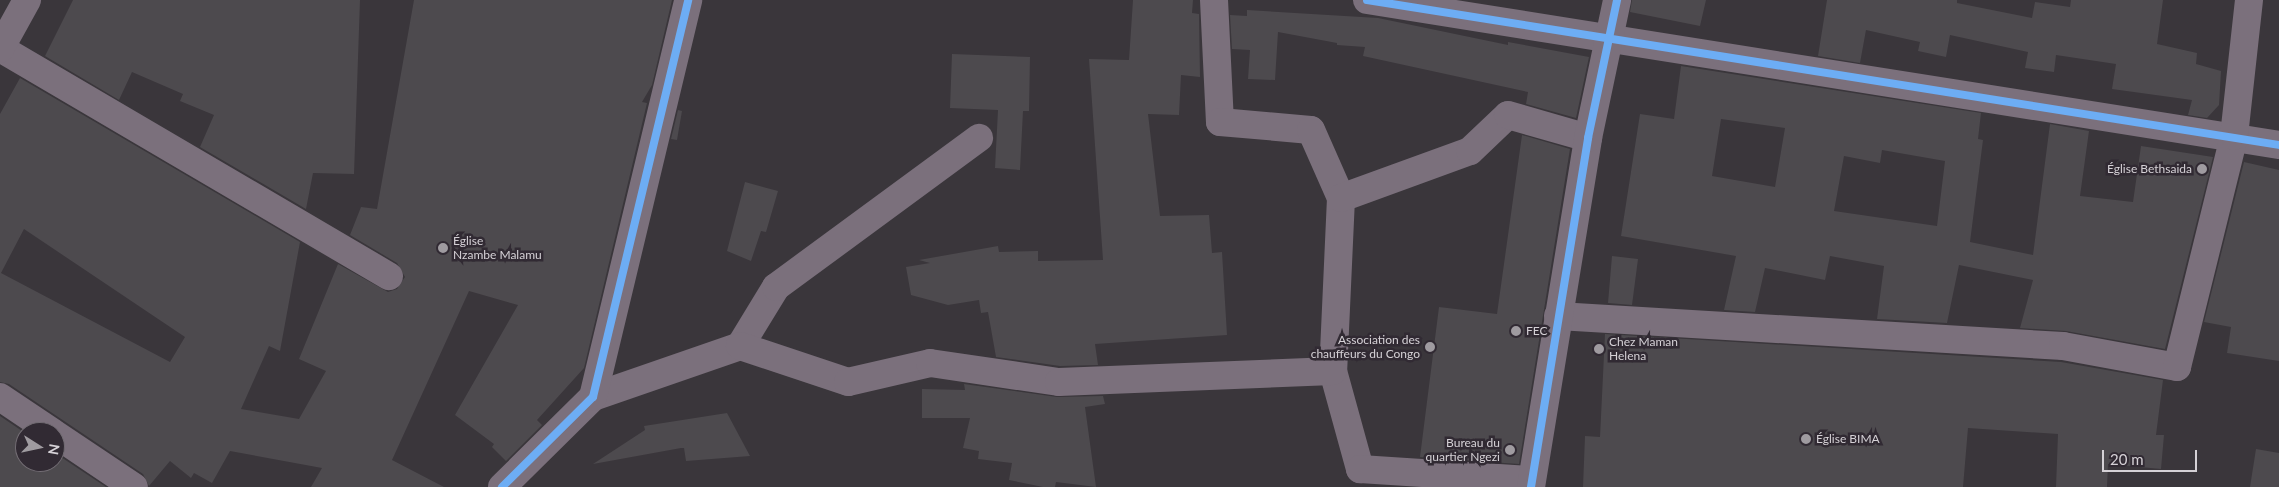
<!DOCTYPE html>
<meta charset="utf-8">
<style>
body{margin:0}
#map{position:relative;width:2279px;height:487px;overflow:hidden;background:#3a363b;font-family:Lato,sans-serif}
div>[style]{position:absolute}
.building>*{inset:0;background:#4d4a4e}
.minor>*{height:28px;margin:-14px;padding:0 14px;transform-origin:14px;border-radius:14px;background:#7b707c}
.cycleway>*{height:8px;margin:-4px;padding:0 4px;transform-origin:4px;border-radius:4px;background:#6dadf4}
.dots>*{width:14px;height:14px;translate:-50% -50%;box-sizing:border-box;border:2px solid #312a33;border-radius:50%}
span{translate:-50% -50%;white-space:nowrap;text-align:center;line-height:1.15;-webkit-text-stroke:5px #312a33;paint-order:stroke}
.poi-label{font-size:12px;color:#d5d1d6}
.right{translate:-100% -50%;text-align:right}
.left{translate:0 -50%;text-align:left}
.north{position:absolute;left:15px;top:422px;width:50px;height:50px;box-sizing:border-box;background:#312a33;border:1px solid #736d74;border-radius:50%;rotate:100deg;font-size:14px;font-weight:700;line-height:20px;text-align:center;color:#d5d1d6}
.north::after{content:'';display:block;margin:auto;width:18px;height:22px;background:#9f9ba0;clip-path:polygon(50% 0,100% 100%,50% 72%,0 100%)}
.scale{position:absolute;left:2102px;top:450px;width:95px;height:22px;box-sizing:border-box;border:2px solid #d5d1d6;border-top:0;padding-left:6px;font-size:15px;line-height:18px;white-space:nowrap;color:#d5d1d6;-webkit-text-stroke:4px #312a33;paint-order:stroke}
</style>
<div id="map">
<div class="building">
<i style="clip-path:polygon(73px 0,360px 0,354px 174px,313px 173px,306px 209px,200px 147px,214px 115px,180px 101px,183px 94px,132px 72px,119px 100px,45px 56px)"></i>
<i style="clip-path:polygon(evenodd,414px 0,672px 0,652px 85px,642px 102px,647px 103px,584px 368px,537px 420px,542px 425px,506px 461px,492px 447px,494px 444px,455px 415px,518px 305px,469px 291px,392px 460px,444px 487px,311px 487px,322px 468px,230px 451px,212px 483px,194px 473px,191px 478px,170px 461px,149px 486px,143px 474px,9px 384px,0 382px,0 114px,20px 78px,300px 242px,280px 351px,269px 346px,241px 409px,299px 419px,326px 371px,299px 359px,338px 264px,388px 292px,397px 289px,405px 277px,397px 263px,350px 235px,361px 207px,377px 209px,414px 0,24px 229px,185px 337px,170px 362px,1px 273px,24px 229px)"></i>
<i style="clip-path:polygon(1133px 0,1193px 0,1192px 13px,1199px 14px,1200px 77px,1181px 75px,1179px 115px,1148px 114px,1160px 216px,1209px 215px,1212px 253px,1222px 252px,1227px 335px,1095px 344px,1098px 365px,1060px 366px,996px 357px,988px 312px,981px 313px,979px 300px,948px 305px,911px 295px,906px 267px,930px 263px,919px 260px,998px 246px,999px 252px,1038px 251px,1038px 261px,1103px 260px,1089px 59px,1129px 60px)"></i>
<i style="clip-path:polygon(1632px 0,1706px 0,1700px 26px,1630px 12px)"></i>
<i style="clip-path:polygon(1827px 0,1957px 0,1957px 3px,2032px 18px,2035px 2px,2070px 7px,2071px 0,2163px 0,2157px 44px,2197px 53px,2196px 64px,2221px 71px,2219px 105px,2207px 118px,2188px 115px,2192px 100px,2112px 89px,2116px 64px,2056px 55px,2054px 72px,2025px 68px,2028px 52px,1950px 35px,1946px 57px,1918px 51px,1920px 42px,1866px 30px,1860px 63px,1818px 56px)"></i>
<i style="clip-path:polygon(1247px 10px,1378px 18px,1508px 45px,1508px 42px,1589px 57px,1576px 118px,1526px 104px,1528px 92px,1363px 56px,1365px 47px,1337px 45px,1337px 43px,1278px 32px,1275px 80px,1248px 79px,1250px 50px,1232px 49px,1230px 15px,1247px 16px)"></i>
<i style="clip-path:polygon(952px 54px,1030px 57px,1029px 111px,1023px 111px,1020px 170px,995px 168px,998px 110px,950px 108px)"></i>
<i style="clip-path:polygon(evenodd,1681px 66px,1981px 113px,1978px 139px,1983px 140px,1970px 242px,2033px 255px,2050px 124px,2089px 131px,2080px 196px,2133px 202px,2141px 146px,2213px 157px,2165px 349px,2066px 331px,2020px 328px,2033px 280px,1959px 265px,1947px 323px,1877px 319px,1884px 266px,1830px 256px,1825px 280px,1765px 268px,1755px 312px,1724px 310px,1736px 256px,1621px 236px,1640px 114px,1674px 119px,1681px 66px,1721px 119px,1785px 128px,1775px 187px,1712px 176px,1721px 119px,1681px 66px,1882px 150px,1945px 161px,1937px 226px,1834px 211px,1844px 156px,1880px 163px,1882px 150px)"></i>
<i style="clip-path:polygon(678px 110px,682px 111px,677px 140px,671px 139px)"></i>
<i style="clip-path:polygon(1522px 135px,1570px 149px,1519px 464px,1420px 457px,1439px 307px,1497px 314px)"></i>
<i style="clip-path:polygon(2244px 162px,2279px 170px,2279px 361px,2227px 353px,2231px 327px,2204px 322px)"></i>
<i style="clip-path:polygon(745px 182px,778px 191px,766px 232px,761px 231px,751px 261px,727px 251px)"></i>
<i style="clip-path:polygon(1612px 256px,1638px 259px,1632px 305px,1608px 303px)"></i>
<i style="clip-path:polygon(1605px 334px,2061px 362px,2163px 380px,2156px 435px,2164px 435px,2161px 469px,2108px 464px,2107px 487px,2056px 487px,2058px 434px,1968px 428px,1963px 487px,1583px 487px,1585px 436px,1600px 437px)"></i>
<i style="clip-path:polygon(964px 384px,1057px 397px,1103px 396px,1105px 404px,1085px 407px,1096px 487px,1056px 482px,1055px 487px,1043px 487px,1009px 480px,1012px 463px,978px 459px,979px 451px,963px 448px,970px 418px,922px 418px,922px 389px,965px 390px)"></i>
<i style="clip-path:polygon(727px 413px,750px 456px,686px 461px,684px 448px,681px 448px,593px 464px,645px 430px,644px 426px)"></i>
<i style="clip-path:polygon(0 416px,25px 433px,25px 462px,55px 462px,55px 453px,106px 487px,0 487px)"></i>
<i style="clip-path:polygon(2256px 449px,2279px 453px,2279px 487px,2250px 487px)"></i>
</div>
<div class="minor">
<i style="left:1214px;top:0;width:122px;rotate:87.2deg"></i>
<i style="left:1220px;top:122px;width:91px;rotate:5deg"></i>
<i style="left:1311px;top:130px;width:74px;rotate:66.2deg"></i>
<i style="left:1341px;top:198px;width:173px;rotate:92.6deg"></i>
<i style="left:1333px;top:371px;width:102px;rotate:74.6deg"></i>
<i style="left:1360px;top:469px;width:170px;rotate:3.7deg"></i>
<i style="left:1367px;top:0;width:923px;rotate:9.03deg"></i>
<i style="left:0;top:48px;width:451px;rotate:30.4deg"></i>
<i style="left:0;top:49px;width:56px;rotate:-61.1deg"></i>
<i style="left:1341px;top:198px;width:137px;rotate:-20deg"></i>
<i style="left:1470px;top:151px;width:52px;rotate:-43.5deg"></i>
<i style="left:1508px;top:115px;width:83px;rotate:16deg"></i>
<i style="left:1558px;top:316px;width:506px;rotate:3.4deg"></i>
<i style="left:2063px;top:346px;width:116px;rotate:10.4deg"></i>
<i style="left:2177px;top:367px;width:238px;rotate:-76.1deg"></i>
<i style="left:2234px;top:136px;width:137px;rotate:-83.7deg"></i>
<i style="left:740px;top:346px;width:69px;rotate:-58.6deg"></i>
<i style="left:776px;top:287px;width:252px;rotate:-36.3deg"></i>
<i style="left:0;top:397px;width:63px;rotate:33.9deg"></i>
<i style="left:593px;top:397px;width:156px;rotate:-19.1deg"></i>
<i style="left:740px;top:346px;width:114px;rotate:18.4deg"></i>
<i style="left:848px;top:382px;width:84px;rotate:-13deg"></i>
<i style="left:930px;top:363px;width:130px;rotate:8.4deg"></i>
<i style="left:1059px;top:382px;width:274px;rotate:-2.3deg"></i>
<i style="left:55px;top:434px;width:95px;rotate:33.9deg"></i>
<i style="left:502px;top:487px;width:128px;rotate:-44.7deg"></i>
<i style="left:593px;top:397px;width:408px;rotate:-76.5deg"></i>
<i style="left:1531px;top:487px;width:354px;rotate:-80.7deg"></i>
<i style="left:1588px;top:138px;width:141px;rotate:-78.1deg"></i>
</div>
<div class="cycleway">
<i style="left:1367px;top:0;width:923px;rotate:9.03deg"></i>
<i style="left:502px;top:487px;width:128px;rotate:-44.7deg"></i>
<i style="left:593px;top:397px;width:408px;rotate:-76.5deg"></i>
<i style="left:1531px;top:487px;width:354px;rotate:-80.7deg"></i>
<i style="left:1588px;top:138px;width:141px;rotate:-78.1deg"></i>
</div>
<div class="dots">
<i style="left:2202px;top:169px;background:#9f9ba0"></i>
<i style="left:443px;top:248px;background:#9f9ba0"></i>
<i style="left:1516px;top:331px;background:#9f9ba0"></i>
<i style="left:1430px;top:347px;background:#9f9ba0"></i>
<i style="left:1599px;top:349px;background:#9f9ba0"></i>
<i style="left:1806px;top:439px;background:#9f9ba0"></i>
<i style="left:1510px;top:450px;background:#9f9ba0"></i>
</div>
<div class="poi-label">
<span class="right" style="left:2192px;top:169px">Église Bethsaida</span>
<span class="left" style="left:453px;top:248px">Église<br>Nzambe Malamu</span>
<span class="left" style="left:1526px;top:331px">FEC</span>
<span class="right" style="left:1420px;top:347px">Association des<br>chauffeurs du Congo</span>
<span class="left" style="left:1609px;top:349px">Chez Maman<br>Helena</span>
<span class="left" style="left:1816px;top:439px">Église BIMA</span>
<span class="right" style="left:1500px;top:450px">Bureau du<br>quartier Ngezi</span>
</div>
<div class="north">N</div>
<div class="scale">20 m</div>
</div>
